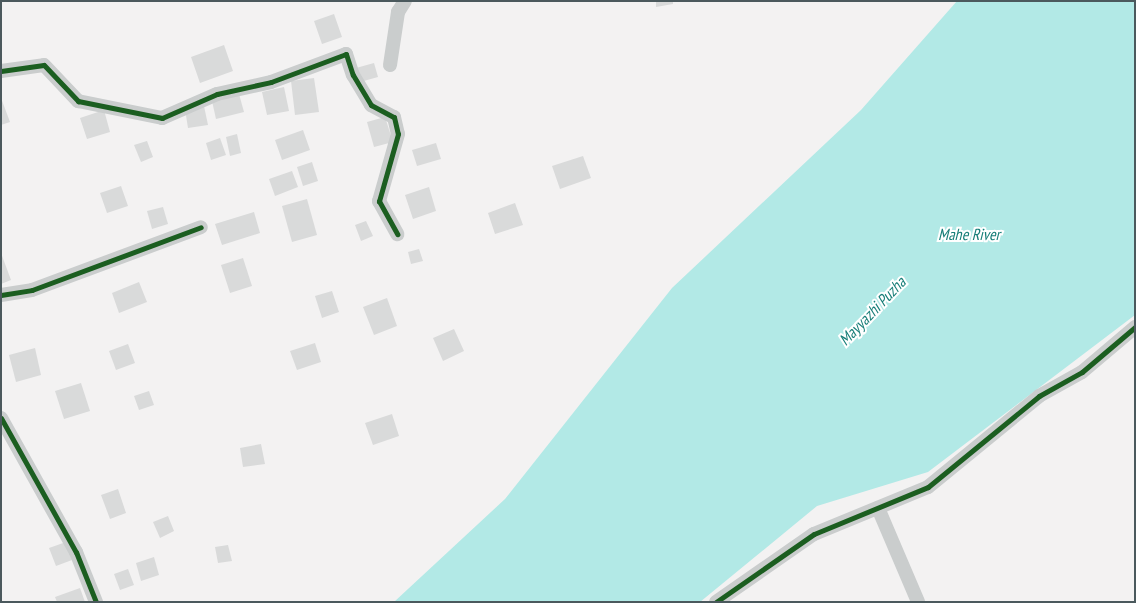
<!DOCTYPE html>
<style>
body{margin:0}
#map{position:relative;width:1136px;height:603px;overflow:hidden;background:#f3f2f2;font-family:"PT Sans Narrow",sans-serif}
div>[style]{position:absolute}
.water>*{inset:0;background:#b2e9e6}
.building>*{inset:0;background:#d9dada}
.minor>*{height:14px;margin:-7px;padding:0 7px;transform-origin:7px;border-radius:7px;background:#cacdcd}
.cycleway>*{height:5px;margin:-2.5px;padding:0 2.5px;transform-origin:2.5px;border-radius:2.5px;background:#1b5e20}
span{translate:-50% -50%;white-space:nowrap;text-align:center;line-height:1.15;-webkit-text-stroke:4px #fff;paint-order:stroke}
.water-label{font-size:16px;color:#177e78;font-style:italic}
.frame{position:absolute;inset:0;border:2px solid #4b595d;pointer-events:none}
</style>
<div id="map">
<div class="water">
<i style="clip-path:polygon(957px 1px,1135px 1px,1135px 315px,928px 472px,817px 506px,700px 602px,394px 602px,505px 499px,672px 288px,861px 110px)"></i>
</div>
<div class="building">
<i style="clip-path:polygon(656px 1px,673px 1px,673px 4px,656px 7px)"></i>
<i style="clip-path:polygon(334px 14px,342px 37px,322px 44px,314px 21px)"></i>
<i style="clip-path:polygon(224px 45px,233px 71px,200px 83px,191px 57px)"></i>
<i style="clip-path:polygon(374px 63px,378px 77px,360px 82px,356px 68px)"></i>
<i style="clip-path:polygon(314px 78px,319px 112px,295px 115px,291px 81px)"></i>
<i style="clip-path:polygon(284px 87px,289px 111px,267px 115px,262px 92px)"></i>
<i style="clip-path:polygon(239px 94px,244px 112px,216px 119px,212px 101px)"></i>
<i style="clip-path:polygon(1px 98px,10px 122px,1px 125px)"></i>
<i style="clip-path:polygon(204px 106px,208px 125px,188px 128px,185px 109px)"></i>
<i style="clip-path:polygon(104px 110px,110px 132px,87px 139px,80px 118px)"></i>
<i style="clip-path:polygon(385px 117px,393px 142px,374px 147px,367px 122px)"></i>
<i style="clip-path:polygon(303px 130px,310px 150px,282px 160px,275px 140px)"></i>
<i style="clip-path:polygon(237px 134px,241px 153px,230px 156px,226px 137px)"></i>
<i style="clip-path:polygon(220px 138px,226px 155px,211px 160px,206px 143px)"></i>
<i style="clip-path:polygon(147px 141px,153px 157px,141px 162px,134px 145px)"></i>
<i style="clip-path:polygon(436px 143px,441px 159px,417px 166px,412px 150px)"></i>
<i style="clip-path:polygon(583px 156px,591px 178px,560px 189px,552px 166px)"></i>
<i style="clip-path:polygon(312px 162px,318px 181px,303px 186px,297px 167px)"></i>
<i style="clip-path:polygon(292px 171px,298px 187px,275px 196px,269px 179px)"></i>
<i style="clip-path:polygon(121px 186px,128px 206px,107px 213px,100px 193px)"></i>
<i style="clip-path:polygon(429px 187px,436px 211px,413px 219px,405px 195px)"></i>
<i style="clip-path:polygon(307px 199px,317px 235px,292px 242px,282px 206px)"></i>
<i style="clip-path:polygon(515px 203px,523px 225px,495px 234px,488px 213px)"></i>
<i style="clip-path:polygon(163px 207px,168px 224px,152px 229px,147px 211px)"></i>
<i style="clip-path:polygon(254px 212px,260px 233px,222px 245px,215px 224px)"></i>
<i style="clip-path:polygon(366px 221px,373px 236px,361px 241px,355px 225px)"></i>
<i style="clip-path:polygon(419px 249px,423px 261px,411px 264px,408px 252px)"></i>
<i style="clip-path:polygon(1px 253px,11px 280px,1px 284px)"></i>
<i style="clip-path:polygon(243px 258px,252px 286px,230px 293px,221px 265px)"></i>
<i style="clip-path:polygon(139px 282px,147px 302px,119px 313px,112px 293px)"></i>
<i style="clip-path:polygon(332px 291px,339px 312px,322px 318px,315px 296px)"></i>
<i style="clip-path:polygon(387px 298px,397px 326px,374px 335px,363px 307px)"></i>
<i style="clip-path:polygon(454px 329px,464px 351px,443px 361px,433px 338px)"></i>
<i style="clip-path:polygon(315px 343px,321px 362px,297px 370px,290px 351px)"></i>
<i style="clip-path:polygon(128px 344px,135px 363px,116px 370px,109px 351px)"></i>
<i style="clip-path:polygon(35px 348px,41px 375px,16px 382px,9px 355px)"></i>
<i style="clip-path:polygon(81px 383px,90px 411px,64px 419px,55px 391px)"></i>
<i style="clip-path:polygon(149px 391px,154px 405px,139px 410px,134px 396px)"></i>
<i style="clip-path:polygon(392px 414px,399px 436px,373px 445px,365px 423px)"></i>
<i style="clip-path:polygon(261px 444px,265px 464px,243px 467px,240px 448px)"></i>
<i style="clip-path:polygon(118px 489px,126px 513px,110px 519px,101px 495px)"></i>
<i style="clip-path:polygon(168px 516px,174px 531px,160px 538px,153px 522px)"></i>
<i style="clip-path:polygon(66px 542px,72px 560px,56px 566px,49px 548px)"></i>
<i style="clip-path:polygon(228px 545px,232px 561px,218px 563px,215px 547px)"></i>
<i style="clip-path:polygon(154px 557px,159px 575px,141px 581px,136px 563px)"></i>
<i style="clip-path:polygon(128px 569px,134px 585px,120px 590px,114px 574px)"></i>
<i style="clip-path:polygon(80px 588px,85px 602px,57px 602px,55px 597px)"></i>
</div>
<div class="minor">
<i style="left:390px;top:65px;width:54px;rotate:-81.4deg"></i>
<i style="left:398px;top:12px;width:13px;rotate:-58deg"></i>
<i style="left:1px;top:71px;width:43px;rotate:-7.9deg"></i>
<i style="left:44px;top:65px;width:50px;rotate:46.6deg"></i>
<i style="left:78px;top:101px;width:86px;rotate:11.4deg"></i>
<i style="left:162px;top:118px;width:60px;rotate:-23.6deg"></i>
<i style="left:217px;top:94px;width:55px;rotate:-12.5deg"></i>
<i style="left:271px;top:82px;width:80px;rotate:-20.5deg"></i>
<i style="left:346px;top:54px;width:22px;rotate:72deg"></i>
<i style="left:353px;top:75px;width:35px;rotate:59deg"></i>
<i style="left:371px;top:105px;width:26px;rotate:28deg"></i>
<i style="left:394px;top:117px;width:17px;rotate:77deg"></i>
<i style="left:398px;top:134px;width:70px;rotate:105.8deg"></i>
<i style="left:379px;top:201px;width:38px;rotate:61deg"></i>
<i style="left:1px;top:295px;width:31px;rotate:-9deg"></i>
<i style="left:32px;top:290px;width:180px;rotate:-20.4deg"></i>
<i style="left:1px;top:418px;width:154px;rotate:60.8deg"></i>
<i style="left:76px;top:552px;width:54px;rotate:68.2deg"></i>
<i style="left:878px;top:508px;width:102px;rotate:66.9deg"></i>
<i style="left:716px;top:602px;width:119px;rotate:-34.8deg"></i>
<i style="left:814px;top:534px;width:123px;rotate:-22.4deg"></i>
<i style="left:928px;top:487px;width:144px;rotate:-39.3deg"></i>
<i style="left:1039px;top:396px;width:49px;rotate:-29.2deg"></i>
<i style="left:1082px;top:372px;width:70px;rotate:-40.3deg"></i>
</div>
<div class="cycleway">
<i style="left:1px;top:71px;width:43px;rotate:-7.9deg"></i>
<i style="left:44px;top:65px;width:50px;rotate:46.6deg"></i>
<i style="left:78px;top:101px;width:86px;rotate:11.4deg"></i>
<i style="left:162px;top:118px;width:60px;rotate:-23.6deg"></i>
<i style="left:217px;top:94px;width:55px;rotate:-12.5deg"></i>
<i style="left:271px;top:82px;width:80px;rotate:-20.5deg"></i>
<i style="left:346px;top:54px;width:22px;rotate:72deg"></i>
<i style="left:353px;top:75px;width:35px;rotate:59deg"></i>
<i style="left:371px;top:105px;width:26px;rotate:28deg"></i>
<i style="left:394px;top:117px;width:17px;rotate:77deg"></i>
<i style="left:398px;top:134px;width:70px;rotate:105.8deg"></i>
<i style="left:379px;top:201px;width:38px;rotate:61deg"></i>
<i style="left:1px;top:295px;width:31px;rotate:-9deg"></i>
<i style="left:32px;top:290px;width:180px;rotate:-20.4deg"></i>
<i style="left:1px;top:418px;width:154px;rotate:60.8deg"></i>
<i style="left:76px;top:552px;width:54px;rotate:68.2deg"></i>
<i style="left:716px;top:602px;width:119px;rotate:-34.8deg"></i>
<i style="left:814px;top:534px;width:123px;rotate:-22.4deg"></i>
<i style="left:928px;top:487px;width:144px;rotate:-39.3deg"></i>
<i style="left:1039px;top:396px;width:49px;rotate:-29.2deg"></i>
<i style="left:1082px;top:372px;width:70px;rotate:-40.3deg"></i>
</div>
<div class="water-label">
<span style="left:969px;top:234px">Mahe River</span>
<span style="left:872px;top:311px;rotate:-46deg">Mayyazhi Puzha</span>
</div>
<div class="frame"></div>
</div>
